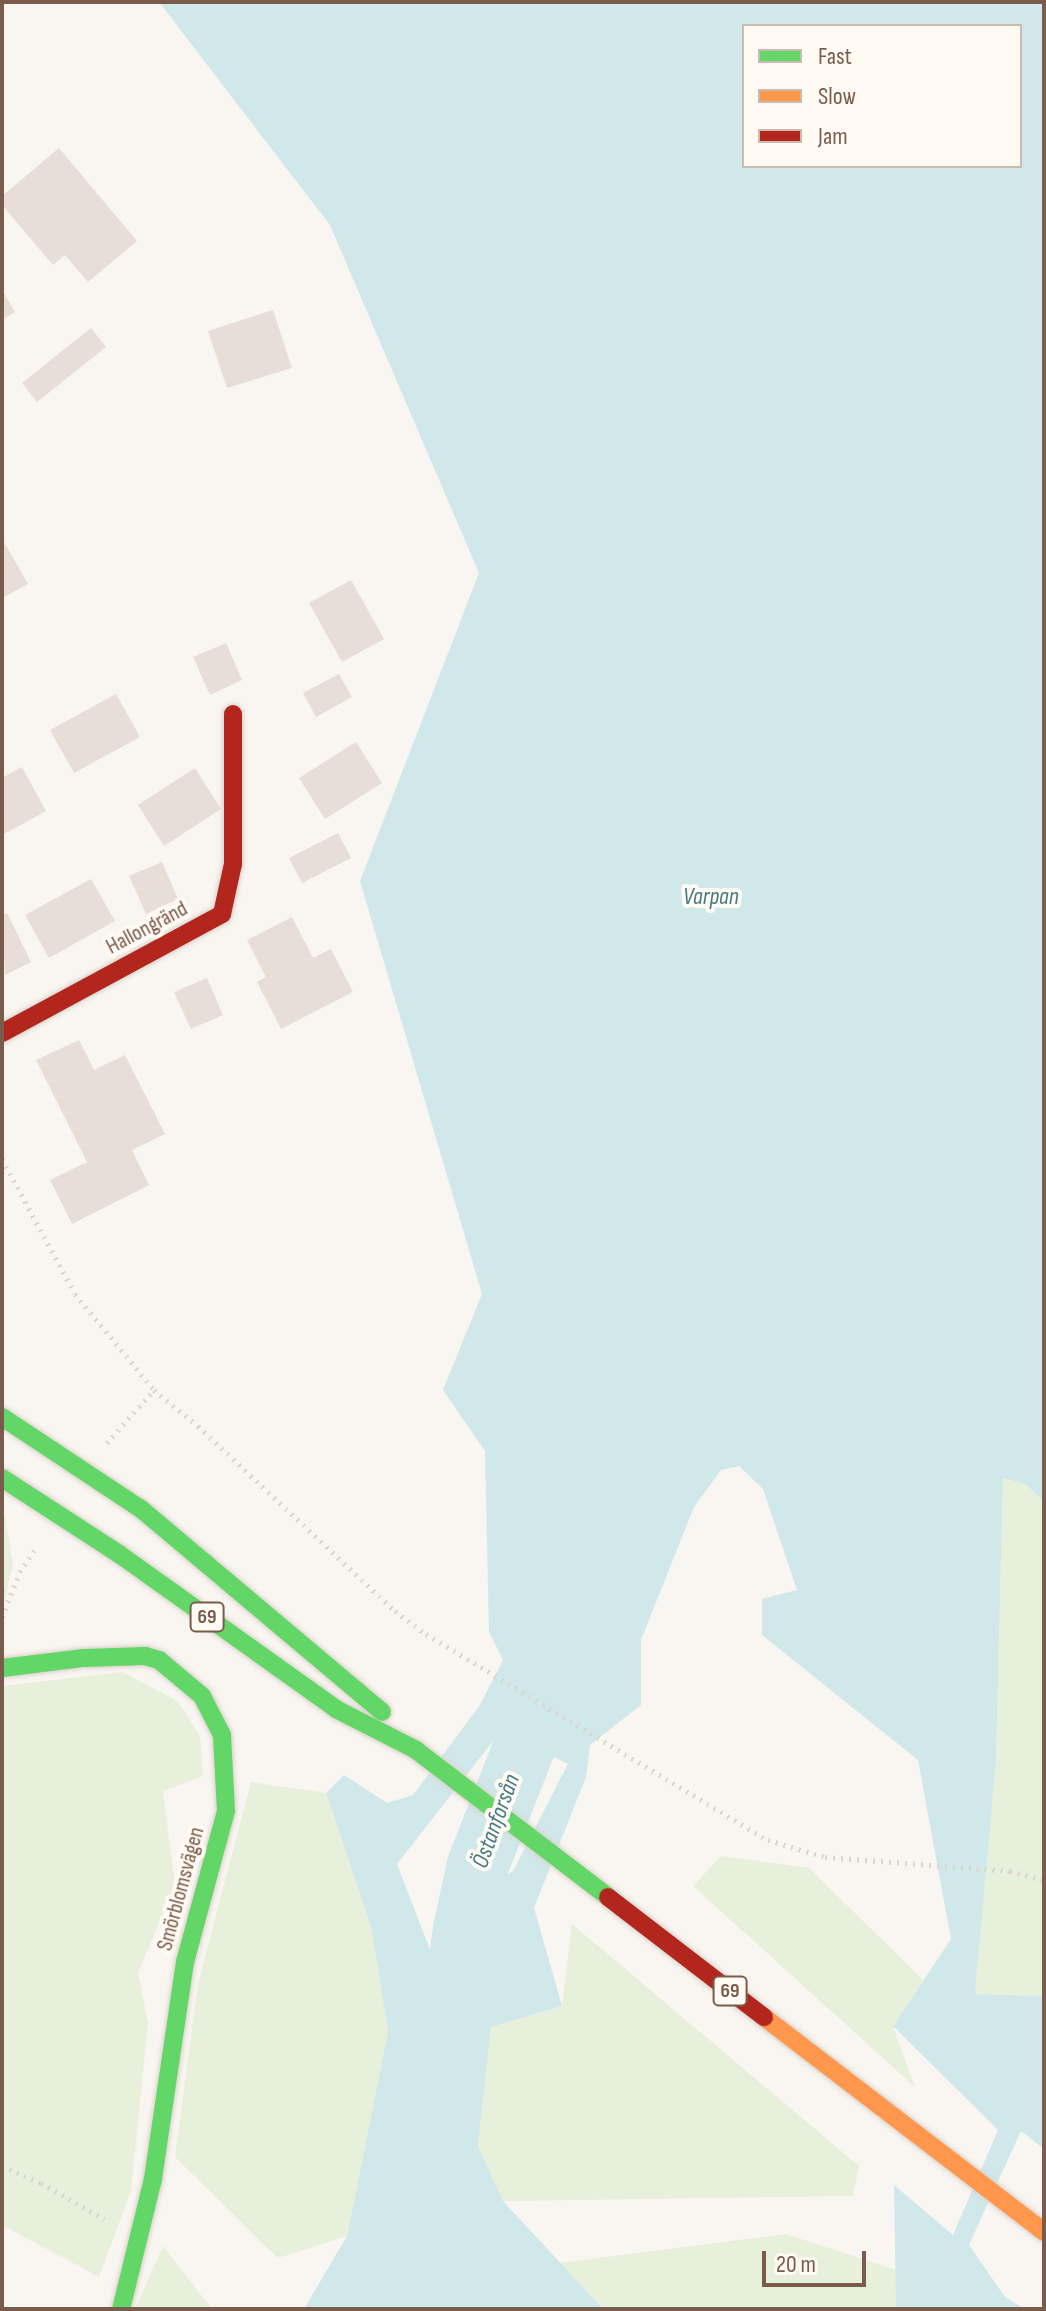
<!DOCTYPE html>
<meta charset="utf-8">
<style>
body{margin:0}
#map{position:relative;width:1046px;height:2311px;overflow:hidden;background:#f9f5f0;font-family:"Sofia Sans Condensed",sans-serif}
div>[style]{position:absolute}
.green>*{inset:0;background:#e7f0db}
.water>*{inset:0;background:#d0e8ea}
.river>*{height:62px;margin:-31px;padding:0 31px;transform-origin:31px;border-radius:31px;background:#d0e8ea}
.building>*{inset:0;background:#e6ded7}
.path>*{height:5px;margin-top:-2.5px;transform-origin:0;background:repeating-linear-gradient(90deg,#dcd5d0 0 2px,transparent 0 8px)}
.roads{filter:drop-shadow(0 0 2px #d9d2cb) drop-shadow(0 0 2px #d9d2cb)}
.fast>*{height:18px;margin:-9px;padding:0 9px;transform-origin:9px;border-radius:9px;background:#63d668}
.slow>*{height:18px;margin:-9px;padding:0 9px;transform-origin:9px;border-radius:9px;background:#ff974d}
.jam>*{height:18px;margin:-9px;padding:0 9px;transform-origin:9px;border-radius:9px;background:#b3261e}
span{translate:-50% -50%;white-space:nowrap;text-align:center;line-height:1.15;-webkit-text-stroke:8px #fffaf3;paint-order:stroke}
.shield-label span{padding:2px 6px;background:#fffaf3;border:2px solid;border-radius:6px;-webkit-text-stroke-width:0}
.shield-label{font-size:20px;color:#7a5c4d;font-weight:700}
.street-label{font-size:22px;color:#7a5c4d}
.water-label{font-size:24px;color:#437c86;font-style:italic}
.frame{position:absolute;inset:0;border:4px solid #7a5c4d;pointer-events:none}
.legend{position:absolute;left:742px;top:24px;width:280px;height:144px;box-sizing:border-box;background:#fffaf3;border:2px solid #cabbb1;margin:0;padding:10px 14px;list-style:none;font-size:24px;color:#7a5c4d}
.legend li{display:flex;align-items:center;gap:16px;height:40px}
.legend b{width:40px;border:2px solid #cabbb1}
.scale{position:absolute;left:762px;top:2251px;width:104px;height:36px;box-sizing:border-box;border:4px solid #7a5c4d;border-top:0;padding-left:10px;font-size:24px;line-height:28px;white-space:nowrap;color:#7a5c4d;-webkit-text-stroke:6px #fffaf3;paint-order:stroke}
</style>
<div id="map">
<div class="green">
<i style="clip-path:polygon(1003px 1478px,1025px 1484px,1044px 1501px,1044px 1996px,975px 1994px,996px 1762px)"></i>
<i style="clip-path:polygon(2px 1501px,13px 1564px,2px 1613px)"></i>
<i style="clip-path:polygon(122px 1672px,178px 1701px,200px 1736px,203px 1776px,163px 1791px,175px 1885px,138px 1973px,148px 2023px,131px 2191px,99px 2277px,2px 2225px,2px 1686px)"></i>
<i style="clip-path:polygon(251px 1782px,326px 1793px,371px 1927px,388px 2031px,347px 2236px,278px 2258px,175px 2157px,198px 1984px)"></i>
<i style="clip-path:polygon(721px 1856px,809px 1868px,923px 1980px,893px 2027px,915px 2087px,693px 1886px)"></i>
<i style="clip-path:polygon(572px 1924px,859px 2166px,853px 2196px,503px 2201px,478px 2146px,491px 2027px,562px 2006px)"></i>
<i style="clip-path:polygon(786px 2234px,896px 2270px,896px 2309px,603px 2309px,560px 2263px)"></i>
<i style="clip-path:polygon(163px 2246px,212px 2309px,135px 2309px)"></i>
</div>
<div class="water">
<i style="clip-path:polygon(evenodd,159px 2px,1044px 2px,1044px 1501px,1025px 1484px,1003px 1478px,996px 1762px,975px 1994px,1044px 1996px,1044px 2149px,1021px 2131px,969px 2245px,1005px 2297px,1025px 2309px,896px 2309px,894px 2185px,953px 2235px,998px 2130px,893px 2026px,951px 1939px,918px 1760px,762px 1635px,762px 1599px,797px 1590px,763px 1489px,739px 1466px,721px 1470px,694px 1507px,641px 1640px,641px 1705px,590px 1745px,586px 1777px,534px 1908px,562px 2006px,491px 2027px,478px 2146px,503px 2201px,603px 2309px,304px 2309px,347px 2236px,388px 2031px,371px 1927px,326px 1793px,344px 1775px,387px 1803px,413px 1795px,480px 1705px,503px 1660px,489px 1632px,485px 1451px,443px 1390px,482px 1294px,360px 881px,479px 573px,330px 225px,159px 2px,744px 26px,1020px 26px,1020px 166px,744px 166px,744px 26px,159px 2px,501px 1731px,568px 1764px,513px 1871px,480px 1890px,437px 1968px,397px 1864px,501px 1731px)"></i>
</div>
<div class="river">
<i style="left:455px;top:1995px;width:67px;rotate:-82.2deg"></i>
<i style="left:464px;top:1929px;width:66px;rotate:-77.7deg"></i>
<i style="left:478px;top:1865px;width:217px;rotate:-68.6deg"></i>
</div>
<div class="building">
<i style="clip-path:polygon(59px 148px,137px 241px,88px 282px,65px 255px,53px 265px,2px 205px,2px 196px)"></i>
<i style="clip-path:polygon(2px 290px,15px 312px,2px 320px)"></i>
<i style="clip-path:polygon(273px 310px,292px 368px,227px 388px,208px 331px)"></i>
<i style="clip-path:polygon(91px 328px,106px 347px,37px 402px,22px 383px)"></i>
<i style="clip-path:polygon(4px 542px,28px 584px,2px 598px,2px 544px)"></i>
<i style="clip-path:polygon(351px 580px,384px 639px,342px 662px,309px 603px)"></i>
<i style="clip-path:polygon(226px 643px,242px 680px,210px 695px,193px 657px)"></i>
<i style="clip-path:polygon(339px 674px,352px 697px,316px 717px,303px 693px)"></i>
<i style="clip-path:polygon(116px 694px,140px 737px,74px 773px,50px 730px)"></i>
<i style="clip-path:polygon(356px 742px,382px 783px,325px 819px,299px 778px)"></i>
<i style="clip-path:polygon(22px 767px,46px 811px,2px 835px,2px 778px)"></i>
<i style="clip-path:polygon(195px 768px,221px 809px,164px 846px,138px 805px)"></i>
<i style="clip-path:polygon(338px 833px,351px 858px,302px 883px,289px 858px)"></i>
<i style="clip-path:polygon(162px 862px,178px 899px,146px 914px,129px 876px)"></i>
<i style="clip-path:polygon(91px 879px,115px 921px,49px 958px,25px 915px)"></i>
<i style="clip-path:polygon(7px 913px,31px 962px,5px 975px,2px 915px)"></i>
<i style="clip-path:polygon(292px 917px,313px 958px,331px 949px,353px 992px,281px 1029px,257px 982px,266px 977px,247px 940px)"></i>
<i style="clip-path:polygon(207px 978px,223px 1015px,191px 1029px,174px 992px)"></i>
<i style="clip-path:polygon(79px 1040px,94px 1070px,125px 1055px,165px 1134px,132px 1150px,149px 1185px,72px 1224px,50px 1180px,87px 1162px,36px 1060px)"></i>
</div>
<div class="path">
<i style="left:2px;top:1159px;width:153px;rotate:61.6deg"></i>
<i style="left:75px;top:1294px;width:124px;rotate:50.5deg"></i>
<i style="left:154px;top:1390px;width:57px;rotate:39.3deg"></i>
<i style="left:198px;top:1426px;width:270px;rotate:43.2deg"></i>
<i style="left:395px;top:1611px;width:39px;rotate:37deg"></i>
<i style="left:426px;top:1634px;width:399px;rotate:31.1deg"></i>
<i style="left:768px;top:1840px;width:59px;rotate:16.6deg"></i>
<i style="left:825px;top:1857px;width:186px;rotate:4.3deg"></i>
<i style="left:1010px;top:1871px;width:35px;rotate:15deg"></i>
<i style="left:107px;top:1443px;width:71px;rotate:-48.4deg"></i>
<i style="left:2px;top:1617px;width:48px;rotate:-68.2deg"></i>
<i style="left:20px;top:1572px;width:31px;rotate:-57deg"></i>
<i style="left:2px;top:2166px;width:43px;rotate:23.6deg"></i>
<i style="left:41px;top:2183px;width:73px;rotate:29.7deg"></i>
</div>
<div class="roads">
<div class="fast">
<i style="left:2px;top:1417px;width:167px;rotate:33.5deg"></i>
<i style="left:141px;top:1509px;width:315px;rotate:40.1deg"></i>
<i style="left:2px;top:1478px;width:140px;rotate:33deg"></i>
<i style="left:119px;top:1554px;width:267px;rotate:35.5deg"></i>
<i style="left:336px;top:1709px;width:90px;rotate:27.1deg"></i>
<i style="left:416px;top:1750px;width:242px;rotate:37.4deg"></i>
<i style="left:2px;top:1668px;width:83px;rotate:-7deg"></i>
<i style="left:84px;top:1658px;width:61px;rotate:-1.9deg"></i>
<i style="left:145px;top:1656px;width:15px;rotate:16deg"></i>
<i style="left:159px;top:1660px;width:56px;rotate:39.9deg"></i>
<i style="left:202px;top:1696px;width:44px;rotate:62.9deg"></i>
<i style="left:222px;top:1735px;width:76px;rotate:87deg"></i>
<i style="left:226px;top:1811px;width:156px;rotate:105.2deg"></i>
<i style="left:185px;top:1962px;width:219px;rotate:98.4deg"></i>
<i style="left:153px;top:2179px;width:134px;rotate:103.8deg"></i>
</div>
<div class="slow">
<i style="left:764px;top:2017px;width:353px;rotate:37.5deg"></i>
</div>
<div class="jam">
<i style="left:2px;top:1033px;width:250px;rotate:-28.4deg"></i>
<i style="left:222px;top:914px;width:51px;rotate:-77.6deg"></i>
<i style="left:233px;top:864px;width:150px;rotate:-90deg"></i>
<i style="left:608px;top:1897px;width:197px;rotate:37.6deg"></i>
</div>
</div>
<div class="shield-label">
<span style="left:207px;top:1617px">69</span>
<span style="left:730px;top:1991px">69</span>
</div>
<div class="street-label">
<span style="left:147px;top:928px;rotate:-28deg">Hallongränd</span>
<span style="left:181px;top:1889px;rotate:-75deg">Smörblomsvägen</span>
</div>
<div class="water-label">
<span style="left:711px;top:897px">Varpan</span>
<span style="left:496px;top:1821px;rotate:-70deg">Östanforsån</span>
</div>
<div class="frame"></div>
<ul class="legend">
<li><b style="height:10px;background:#63d668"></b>Fast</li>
<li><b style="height:10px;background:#ff974d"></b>Slow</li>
<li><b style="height:10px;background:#b3261e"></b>Jam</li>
</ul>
<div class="scale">20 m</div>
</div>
